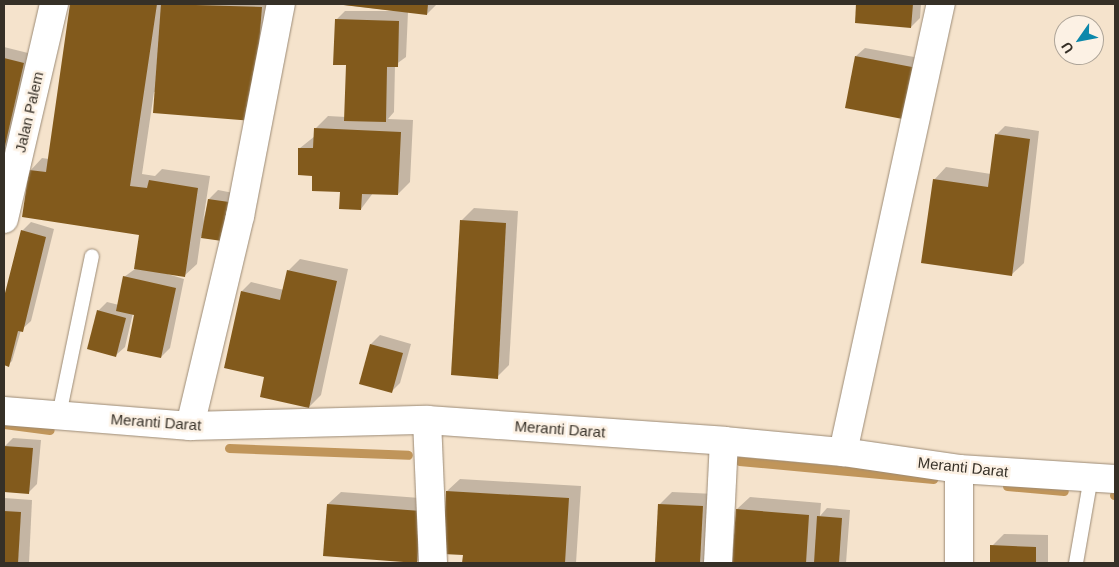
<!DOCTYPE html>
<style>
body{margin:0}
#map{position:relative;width:1119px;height:567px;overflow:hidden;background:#f5e3cc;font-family:Helvetica,sans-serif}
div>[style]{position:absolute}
.shadow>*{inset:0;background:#0003}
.stream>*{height:9px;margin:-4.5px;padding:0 4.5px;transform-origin:4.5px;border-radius:4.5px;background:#c0955a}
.building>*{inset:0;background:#825a1c}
.roads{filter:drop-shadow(0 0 1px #9c8b76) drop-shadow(0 0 1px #9c8b76)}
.service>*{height:14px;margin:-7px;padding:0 7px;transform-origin:7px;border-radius:7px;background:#fff}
.minor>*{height:28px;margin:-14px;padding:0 14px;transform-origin:14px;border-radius:14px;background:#fff}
span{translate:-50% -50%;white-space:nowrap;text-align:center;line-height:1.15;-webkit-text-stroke:5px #fcf1e4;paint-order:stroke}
.street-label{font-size:15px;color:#363027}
.frame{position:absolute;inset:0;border:5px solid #363027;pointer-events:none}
.north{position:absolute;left:1054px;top:15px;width:50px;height:50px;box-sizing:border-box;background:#fcf1e4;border:1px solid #ada498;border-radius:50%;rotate:237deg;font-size:14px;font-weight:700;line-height:20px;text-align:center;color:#363027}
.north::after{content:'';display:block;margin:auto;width:18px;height:22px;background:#0c88ab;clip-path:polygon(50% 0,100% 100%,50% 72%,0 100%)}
</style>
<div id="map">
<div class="shadow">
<i style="clip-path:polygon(71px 4px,273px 4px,265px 107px,154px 92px,142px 174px,155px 176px,162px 169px,210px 176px,203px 221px,209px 199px,218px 190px,244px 195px,229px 241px,201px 236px,197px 264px,184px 276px,161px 272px,184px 279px,170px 348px,161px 357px,133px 313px,125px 347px,116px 355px,98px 311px,107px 302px,119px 305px,124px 277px,135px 269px,140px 234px,30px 171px,42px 158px,49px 159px)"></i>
<i style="clip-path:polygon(336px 4px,437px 4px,427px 14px,408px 12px,406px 57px,395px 65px,394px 112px,388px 119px,413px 120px,410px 182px,398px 194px,373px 193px,361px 209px,341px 191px,313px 175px,300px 148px,315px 136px,316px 128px,328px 116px,346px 117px,347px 64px,336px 20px,345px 11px,396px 11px)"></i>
<i style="clip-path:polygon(857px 4px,921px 4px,920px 18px,911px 27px,856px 22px)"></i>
<i style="clip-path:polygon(4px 47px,32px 54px,11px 143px,4px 150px)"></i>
<i style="clip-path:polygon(865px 48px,925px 59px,916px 110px,856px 56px)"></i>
<i style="clip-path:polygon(1005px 126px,1039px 131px,1024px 263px,1011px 275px,934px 180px,946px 167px,991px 174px,997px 134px)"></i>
<i style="clip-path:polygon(474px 208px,518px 211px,509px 365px,497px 377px,462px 220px)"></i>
<i style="clip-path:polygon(31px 222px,54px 229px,31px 321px,21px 330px,12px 361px,8px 365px,4px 364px,4px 302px,22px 231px)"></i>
<i style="clip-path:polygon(300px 259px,348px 269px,321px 395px,309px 407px,266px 373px,242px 291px,251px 282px,284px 290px,288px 271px)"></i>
<i style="clip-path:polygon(380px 335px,411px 344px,400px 383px,392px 391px,361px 383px,371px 344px)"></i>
<i style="clip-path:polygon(13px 438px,41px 440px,37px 484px,28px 493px,4px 491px,4px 447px)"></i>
<i style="clip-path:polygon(460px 479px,581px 486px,576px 563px,464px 563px,464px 554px,447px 491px)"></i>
<i style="clip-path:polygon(341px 492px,433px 499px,429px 550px,417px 562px,328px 504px)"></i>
<i style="clip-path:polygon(672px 492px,715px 494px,711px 563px,657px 563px,660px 504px)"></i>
<i style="clip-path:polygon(750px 497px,821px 503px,820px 516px,827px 508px,850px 510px,846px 563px,733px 563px,737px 509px)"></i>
<i style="clip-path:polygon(4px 498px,32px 500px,29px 563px,4px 563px)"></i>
<i style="clip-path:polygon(1004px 534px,1048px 535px,1048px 563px,991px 563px,992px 546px)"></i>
</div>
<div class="stream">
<i style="left:4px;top:424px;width:46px;rotate:7.4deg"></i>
<i style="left:229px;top:448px;width:179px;rotate:2.2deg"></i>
<i style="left:739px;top:461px;width:195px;rotate:5.3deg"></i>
<i style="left:1007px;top:486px;width:57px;rotate:5deg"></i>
<i style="left:1114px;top:495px;width:1px"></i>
</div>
<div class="building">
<i style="clip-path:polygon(70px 4px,157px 4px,130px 186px,147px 188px,149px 180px,198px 188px,185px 277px,134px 269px,139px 235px,22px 217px,29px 170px,46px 172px)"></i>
<i style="clip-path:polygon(161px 4px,262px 7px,253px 121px,153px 113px)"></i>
<i style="clip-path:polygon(335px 4px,428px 4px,427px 15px)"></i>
<i style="clip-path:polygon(856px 4px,913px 4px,911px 28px,855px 23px)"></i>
<i style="clip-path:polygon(335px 19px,399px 21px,398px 67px,387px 67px,386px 122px,344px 121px,346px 65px,333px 65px)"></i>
<i style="clip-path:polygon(855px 56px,917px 68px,908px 120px,845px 108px)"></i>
<i style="clip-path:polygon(4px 58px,24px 63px,5px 146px,4px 146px)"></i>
<i style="clip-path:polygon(314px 128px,401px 132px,398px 195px,362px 194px,361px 210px,339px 209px,340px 192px,312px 191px,312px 176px,298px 175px,298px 148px,313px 148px)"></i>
<i style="clip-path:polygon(995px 134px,1030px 139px,1012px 276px,921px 263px,933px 179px,988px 187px)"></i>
<i style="clip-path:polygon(208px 199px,236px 203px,229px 242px,201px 238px)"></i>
<i style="clip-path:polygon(460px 220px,506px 223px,498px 379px,451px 375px)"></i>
<i style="clip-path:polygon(21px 230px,46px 237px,23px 332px,18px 331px,9px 367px,4px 365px,4px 297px)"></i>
<i style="clip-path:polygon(287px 270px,337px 281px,309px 408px,260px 397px,264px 377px,224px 368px,241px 291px,280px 300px)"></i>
<i style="clip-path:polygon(123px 276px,176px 288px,161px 358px,127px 351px,134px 315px,116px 311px)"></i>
<i style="clip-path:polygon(97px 310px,126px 318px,116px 357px,87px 349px)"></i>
<i style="clip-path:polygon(370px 344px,403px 353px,392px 393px,359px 384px)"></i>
<i style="clip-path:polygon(4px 446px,33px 448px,29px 494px,4px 492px)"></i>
<i style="clip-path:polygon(446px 491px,569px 498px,565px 563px,462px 563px,463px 555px,443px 554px)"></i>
<i style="clip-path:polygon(327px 504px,421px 511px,417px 563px,323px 556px)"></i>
<i style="clip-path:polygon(658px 504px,703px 506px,700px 563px,655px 563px)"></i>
<i style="clip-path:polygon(736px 509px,809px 515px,806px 563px,732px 563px)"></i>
<i style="clip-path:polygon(4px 511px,21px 512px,18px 563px,4px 563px)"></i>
<i style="clip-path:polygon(817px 516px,842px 518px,839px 563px,814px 563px)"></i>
<i style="clip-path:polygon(990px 545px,1036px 547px,1036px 563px,990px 563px)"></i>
</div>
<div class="roads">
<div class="service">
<i style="left:59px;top:415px;width:162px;rotate:-78.3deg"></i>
<i style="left:1076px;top:563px;width:87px;rotate:-80.1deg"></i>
</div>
<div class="minor">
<i style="left:4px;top:219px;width:221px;rotate:-76.9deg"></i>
<i style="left:4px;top:411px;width:187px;rotate:4.6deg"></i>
<i style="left:190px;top:426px;width:237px;rotate:-1.5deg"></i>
<i style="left:427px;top:420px;width:298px;rotate:4deg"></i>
<i style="left:724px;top:441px;width:120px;rotate:5.3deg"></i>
<i style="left:843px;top:452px;width:117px;rotate:8.3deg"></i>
<i style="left:959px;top:469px;width:156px;rotate:3.7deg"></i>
<i style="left:427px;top:420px;width:143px;rotate:87.6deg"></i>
<i style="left:190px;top:426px;width:216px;rotate:-76.6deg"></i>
<i style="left:240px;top:216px;width:216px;rotate:-79.1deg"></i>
<i style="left:843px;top:452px;width:459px;rotate:-77.7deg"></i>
<i style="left:718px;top:563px;width:122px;rotate:-87.2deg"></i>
<i style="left:959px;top:563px;width:94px;rotate:-90deg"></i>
</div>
</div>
<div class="street-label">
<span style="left:29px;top:112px;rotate:-77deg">Jalan Palem</span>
<span style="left:156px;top:422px;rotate:4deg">Meranti Darat</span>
<span style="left:560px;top:429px;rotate:4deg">Meranti Darat</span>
<span style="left:963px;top:467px;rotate:6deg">Meranti Darat</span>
</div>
<div class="frame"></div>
<div class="north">U</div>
</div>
